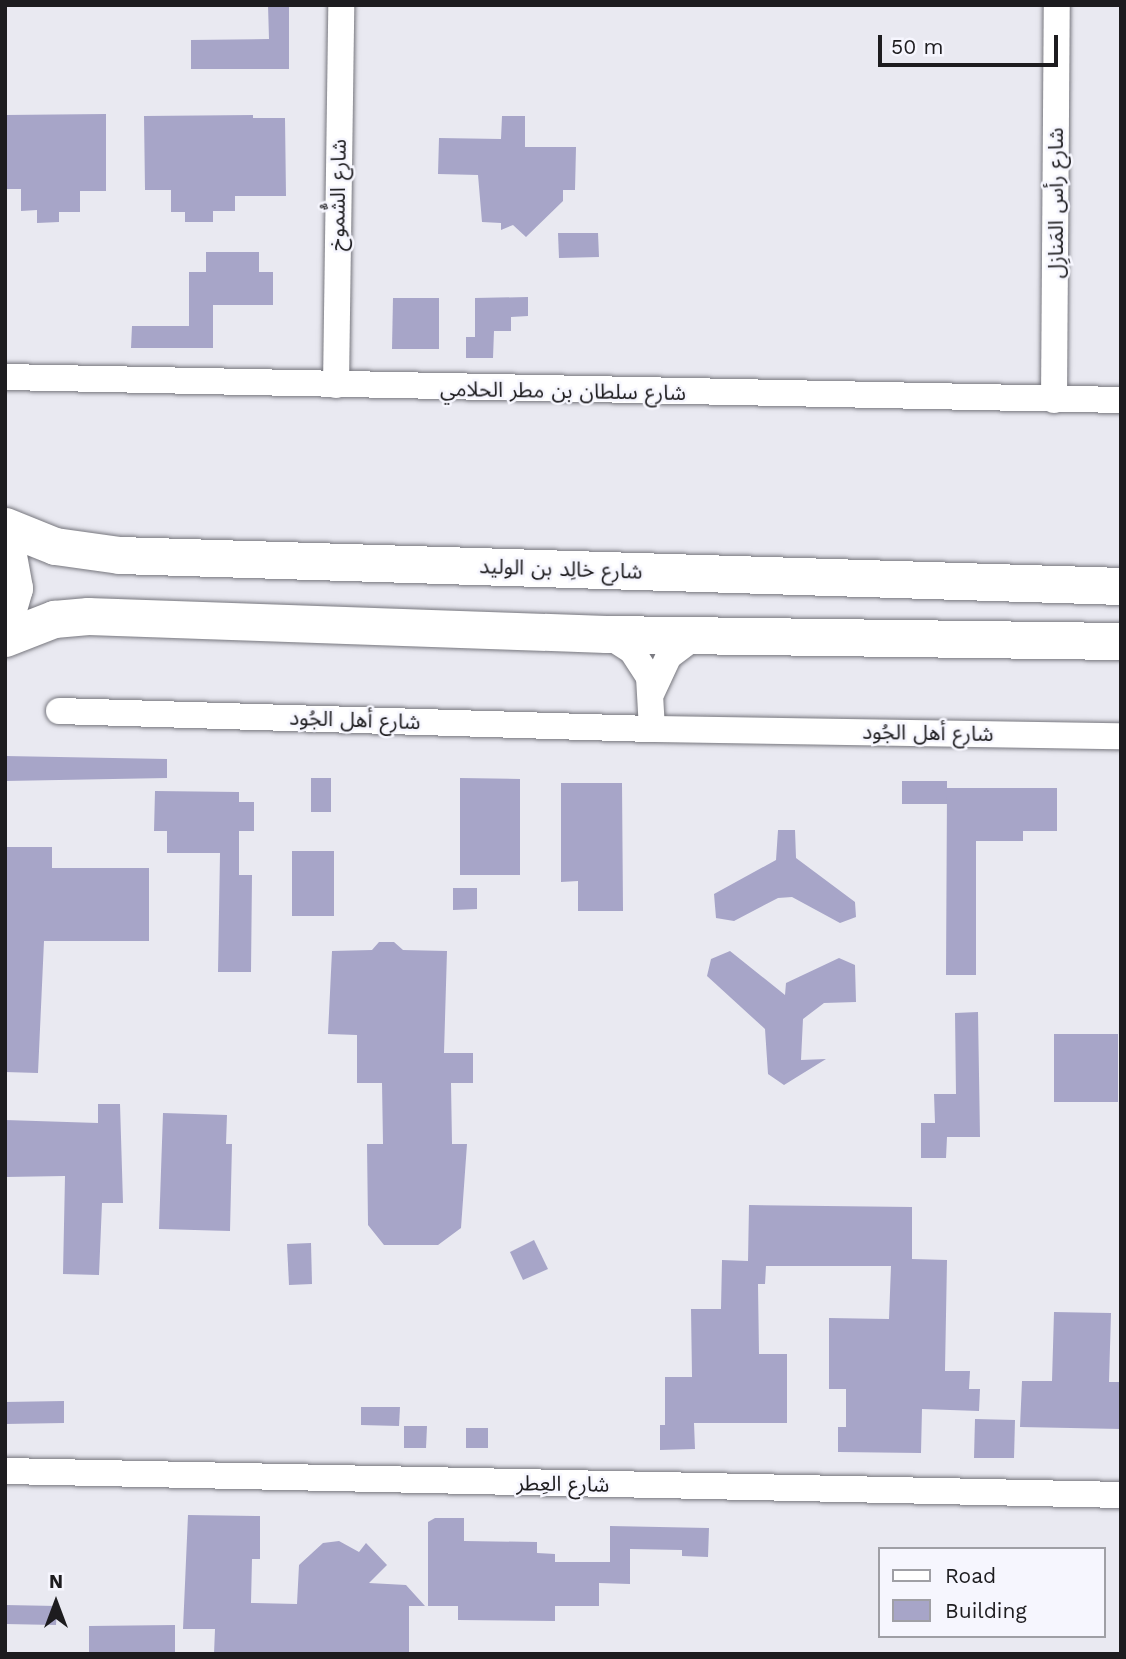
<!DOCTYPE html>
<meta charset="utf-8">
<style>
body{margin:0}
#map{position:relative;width:1126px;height:1659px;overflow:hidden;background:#e9e9f1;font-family:"Work Sans","Noto Sans Arabic",sans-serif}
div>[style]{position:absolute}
.building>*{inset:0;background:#a7a5c8}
.roads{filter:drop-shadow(0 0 2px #76767d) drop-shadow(0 0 2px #76767d)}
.street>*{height:26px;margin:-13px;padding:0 13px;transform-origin:13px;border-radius:13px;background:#fff}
.secondary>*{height:37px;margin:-18.5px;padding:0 18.5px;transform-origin:18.5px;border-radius:18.5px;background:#fff}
span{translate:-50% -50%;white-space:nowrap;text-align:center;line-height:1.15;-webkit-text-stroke:5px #f6f6fe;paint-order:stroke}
.street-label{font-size:21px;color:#1d1c1f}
.frame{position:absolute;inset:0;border:7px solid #1d1c1f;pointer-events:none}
.legend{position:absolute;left:878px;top:1547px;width:228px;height:91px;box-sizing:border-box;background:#f6f6fe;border:2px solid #9f9fa5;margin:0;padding:9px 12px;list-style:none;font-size:21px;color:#1d1c1f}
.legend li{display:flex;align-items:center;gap:14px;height:35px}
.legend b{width:35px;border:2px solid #9f9fa5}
.north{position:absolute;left:21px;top:1568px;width:70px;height:70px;-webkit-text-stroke:5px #f6f6fe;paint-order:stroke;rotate:0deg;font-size:19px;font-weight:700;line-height:28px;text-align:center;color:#1d1c1f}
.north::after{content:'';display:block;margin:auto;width:24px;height:32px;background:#1d1c1f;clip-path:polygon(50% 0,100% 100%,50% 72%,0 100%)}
.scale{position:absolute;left:878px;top:35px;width:180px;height:32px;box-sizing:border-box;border:4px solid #1d1c1f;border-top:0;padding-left:9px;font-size:21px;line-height:24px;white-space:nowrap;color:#1d1c1f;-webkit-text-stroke:5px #f6f6fe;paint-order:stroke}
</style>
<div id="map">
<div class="building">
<i style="clip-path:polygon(268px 5px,289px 5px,289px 69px,191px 69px,191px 40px,269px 39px)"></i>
<i style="clip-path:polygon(106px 114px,106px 191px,80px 191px,80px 212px,59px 212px,59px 222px,37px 223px,37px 210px,21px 211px,21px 189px,5px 189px,5px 115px)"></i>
<i style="clip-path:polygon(253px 115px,253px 118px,285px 118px,286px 196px,235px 196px,235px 211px,213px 211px,213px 222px,185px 222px,185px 212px,171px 212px,171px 190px,145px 190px,144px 116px)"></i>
<i style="clip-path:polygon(502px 116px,525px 116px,525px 147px,576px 147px,575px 190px,563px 190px,563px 201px,526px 237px,513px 225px,501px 230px,501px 223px,482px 222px,478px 175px,438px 174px,439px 138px,501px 139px)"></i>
<i style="clip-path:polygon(558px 233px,598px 233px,599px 257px,559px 258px)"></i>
<i style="clip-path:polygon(206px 252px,259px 252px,259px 272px,273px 272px,273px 305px,213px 305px,213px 348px,131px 348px,132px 326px,189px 326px,189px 272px,206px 272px)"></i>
<i style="clip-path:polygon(528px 297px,528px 316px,511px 317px,511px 331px,494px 331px,493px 358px,466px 358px,466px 337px,475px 337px,475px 298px)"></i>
<i style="clip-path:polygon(393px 298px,439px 298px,439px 349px,392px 349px)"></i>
<i style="clip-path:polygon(5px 756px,167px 759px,167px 778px,5px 781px)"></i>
<i style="clip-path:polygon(311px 778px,331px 778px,331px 812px,311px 812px)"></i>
<i style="clip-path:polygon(460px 778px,520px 779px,520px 875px,460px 875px)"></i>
<i style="clip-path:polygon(902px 781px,947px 781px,947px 804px,902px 804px)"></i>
<i style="clip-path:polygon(561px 783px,622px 783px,623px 911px,578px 911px,578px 881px,561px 882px)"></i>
<i style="clip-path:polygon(947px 788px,1057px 788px,1057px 831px,1023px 831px,1023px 841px,976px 841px,976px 975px,946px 975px)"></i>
<i style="clip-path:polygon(155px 791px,239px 792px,239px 802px,254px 802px,254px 831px,239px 831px,239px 875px,252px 875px,251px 972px,218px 972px,220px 853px,167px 853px,167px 831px,154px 831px)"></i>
<i style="clip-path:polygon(778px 830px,795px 830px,796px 858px,855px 902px,856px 917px,840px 923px,792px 897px,778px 898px,734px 921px,716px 918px,714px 894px,776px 860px)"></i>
<i style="clip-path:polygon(5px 847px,52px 847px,52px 868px,149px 868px,149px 941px,44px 941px,38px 1073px,5px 1072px)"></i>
<i style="clip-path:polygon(292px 851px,334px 851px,334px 916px,292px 916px)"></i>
<i style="clip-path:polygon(453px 888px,477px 888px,477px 909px,453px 910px)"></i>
<i style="clip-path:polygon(379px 942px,394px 942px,403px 950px,447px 951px,444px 1053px,473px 1053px,473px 1083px,451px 1083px,452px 1144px,467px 1144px,461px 1228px,438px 1245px,384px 1245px,368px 1225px,367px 1144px,383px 1144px,382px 1083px,357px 1083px,357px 1035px,328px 1034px,332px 951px,372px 950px)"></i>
<i style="clip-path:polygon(730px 951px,785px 995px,786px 983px,839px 958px,855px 965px,856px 1002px,824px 1003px,803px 1019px,801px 1060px,826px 1059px,784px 1085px,768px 1074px,765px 1029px,707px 976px,711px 959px)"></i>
<i style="clip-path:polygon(978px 1012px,980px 1137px,947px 1137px,946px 1158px,921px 1158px,921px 1123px,935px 1123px,934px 1094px,956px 1094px,955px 1013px)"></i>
<i style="clip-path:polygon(1054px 1034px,1118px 1034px,1118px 1102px,1054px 1102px)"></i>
<i style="clip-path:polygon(98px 1104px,120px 1104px,123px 1203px,102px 1203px,99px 1275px,63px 1274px,65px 1176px,5px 1177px,5px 1120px,98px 1123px)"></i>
<i style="clip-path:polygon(163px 1113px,227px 1115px,226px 1144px,232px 1144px,230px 1231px,159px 1229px)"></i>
<i style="clip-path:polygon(749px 1205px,912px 1207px,912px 1259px,947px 1260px,945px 1371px,970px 1371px,969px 1389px,980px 1389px,979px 1411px,922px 1409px,921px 1453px,838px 1452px,838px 1427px,846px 1427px,846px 1389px,829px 1389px,829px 1318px,889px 1319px,891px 1266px,766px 1266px,765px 1284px,758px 1284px,759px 1354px,787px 1354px,787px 1423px,694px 1423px,695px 1449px,660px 1450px,660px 1425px,665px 1425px,665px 1377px,692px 1377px,691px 1309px,721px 1309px,722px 1260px,748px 1261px)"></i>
<i style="clip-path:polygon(534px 1240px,548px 1269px,523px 1280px,510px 1252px)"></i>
<i style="clip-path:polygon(311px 1243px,312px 1284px,289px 1285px,287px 1244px)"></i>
<i style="clip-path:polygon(1054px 1312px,1111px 1313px,1109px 1382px,1121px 1382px,1121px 1429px,1020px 1427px,1022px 1381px,1052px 1381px)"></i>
<i style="clip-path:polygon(64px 1401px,64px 1423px,5px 1424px,5px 1402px)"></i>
<i style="clip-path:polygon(361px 1407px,400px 1407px,399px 1426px,361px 1425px)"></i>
<i style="clip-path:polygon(975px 1419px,1015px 1420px,1014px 1458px,974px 1458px)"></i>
<i style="clip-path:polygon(404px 1426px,427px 1426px,426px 1448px,404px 1448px)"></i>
<i style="clip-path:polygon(466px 1428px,488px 1428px,488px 1448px,466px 1448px)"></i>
<i style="clip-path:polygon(188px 1515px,260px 1516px,260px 1559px,252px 1559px,251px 1603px,297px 1604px,299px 1565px,323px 1543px,339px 1541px,359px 1552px,366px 1543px,387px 1565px,369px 1583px,406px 1585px,425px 1606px,409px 1606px,409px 1654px,214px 1654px,215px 1629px,183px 1629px)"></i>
<i style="clip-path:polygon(435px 1518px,464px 1518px,464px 1541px,537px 1542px,537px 1553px,555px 1554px,555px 1562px,610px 1562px,610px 1526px,709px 1528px,708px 1557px,682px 1556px,682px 1550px,630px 1549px,630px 1584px,599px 1583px,599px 1606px,555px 1606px,555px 1621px,458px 1620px,458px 1606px,428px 1606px,428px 1522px)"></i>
<i style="clip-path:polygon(5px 1605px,57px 1606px,56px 1625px,5px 1624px)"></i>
<i style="clip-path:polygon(175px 1625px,175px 1654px,89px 1654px,89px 1626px)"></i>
</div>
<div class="roads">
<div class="street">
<i style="left:5px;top:377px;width:1116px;rotate:1.18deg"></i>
<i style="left:336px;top:385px;width:380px;rotate:-89.2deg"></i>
<i style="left:1054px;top:400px;width:395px;rotate:-89.6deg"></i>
<i style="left:606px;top:634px;width:31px;rotate:33deg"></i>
<i style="left:632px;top:651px;width:31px;rotate:57deg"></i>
<i style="left:649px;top:677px;width:52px;rotate:86.7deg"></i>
<i style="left:652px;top:692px;width:40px;rotate:-65deg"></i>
<i style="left:669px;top:656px;width:39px;rotate:-37deg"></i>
<i style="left:59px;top:711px;width:593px;rotate:1.74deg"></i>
<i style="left:652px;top:729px;width:469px;rotate:0.9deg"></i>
<i style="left:5px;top:1471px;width:1116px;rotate:1.23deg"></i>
</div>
<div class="secondary">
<i style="left:5px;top:526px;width:54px;rotate:21.8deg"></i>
<i style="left:55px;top:546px;width:65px;rotate:8deg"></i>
<i style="left:119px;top:555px;width:1002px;rotate:1.77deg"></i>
<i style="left:5px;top:539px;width:50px;rotate:79.6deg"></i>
<i style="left:14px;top:588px;width:33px;rotate:106deg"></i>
<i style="left:5px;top:638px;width:53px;rotate:-21.2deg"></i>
<i style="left:54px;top:619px;width:34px;rotate:-5deg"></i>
<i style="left:88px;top:616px;width:518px;rotate:1.99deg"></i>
<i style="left:606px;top:634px;width:515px;rotate:0.78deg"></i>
</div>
</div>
<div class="street-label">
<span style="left:338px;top:195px;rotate:-89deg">شارع الشُّموخ</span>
<span style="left:1056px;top:203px;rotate:-90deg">شارع رأس المَنازِل</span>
<span style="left:563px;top:391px;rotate:1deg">شارع سلطان بن مطر الحلامي</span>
<span style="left:561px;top:569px;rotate:2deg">شارع خالِد بن الوليد</span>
<span style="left:355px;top:720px;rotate:2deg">شارع أهل الجُود</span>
<span style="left:928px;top:733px;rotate:1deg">شارع أهل الجُود</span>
<span style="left:563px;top:1484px;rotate:1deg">شارع العِطر</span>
</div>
<div class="frame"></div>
<ul class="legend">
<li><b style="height:9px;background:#fff"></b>Road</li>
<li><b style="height:19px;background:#a7a5c8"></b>Building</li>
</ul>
<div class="north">N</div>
<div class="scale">50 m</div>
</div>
